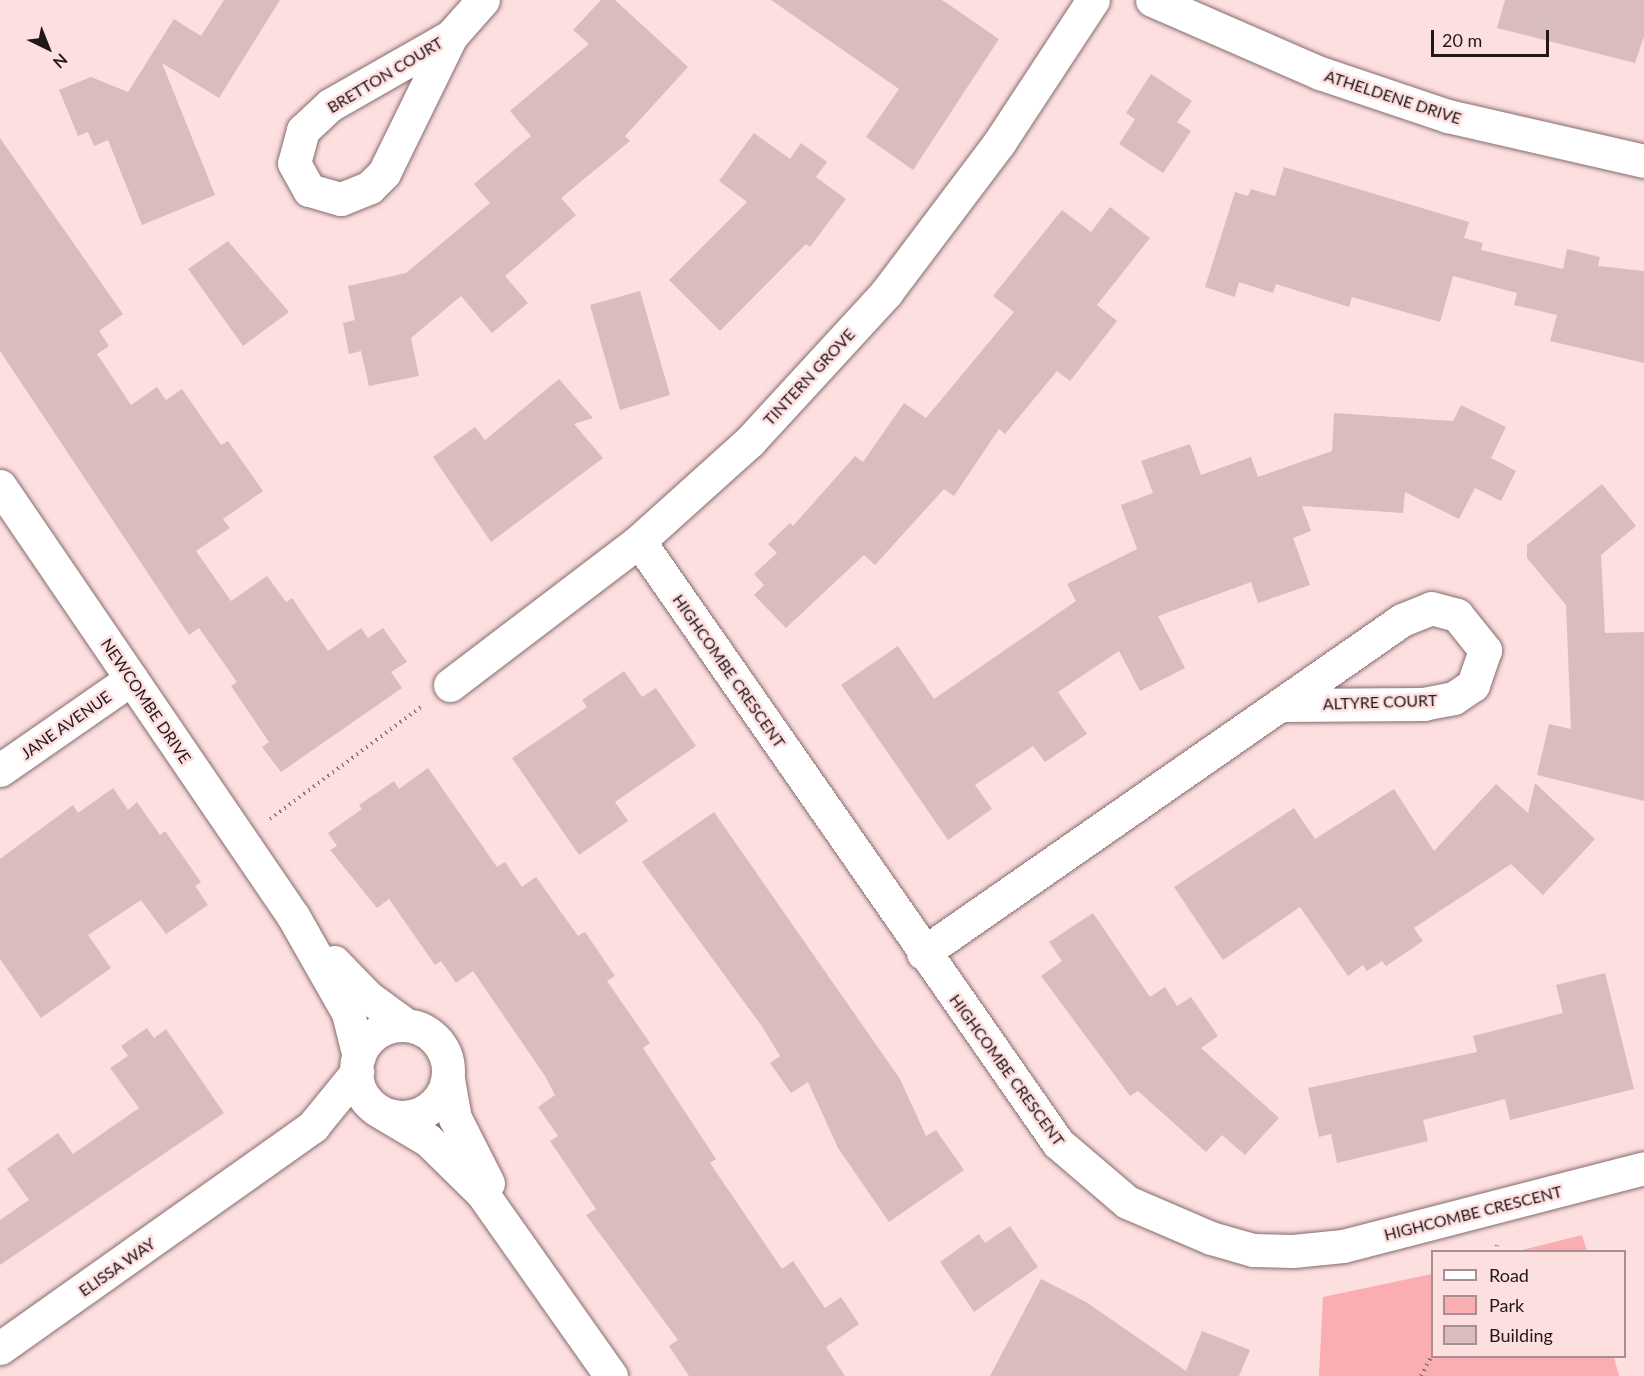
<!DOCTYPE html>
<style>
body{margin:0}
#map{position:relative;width:1644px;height:1376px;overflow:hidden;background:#fddfe0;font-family:Lato,sans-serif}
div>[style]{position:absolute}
.green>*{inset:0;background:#fbaeb2}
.building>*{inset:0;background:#d9bcbd}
.path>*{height:4px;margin-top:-2px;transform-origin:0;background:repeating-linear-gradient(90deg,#887575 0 1.5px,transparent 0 6px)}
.roads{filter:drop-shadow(0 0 2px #866c6d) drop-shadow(0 0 2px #866c6d)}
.minor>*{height:33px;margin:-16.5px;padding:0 16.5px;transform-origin:16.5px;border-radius:16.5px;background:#fff}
.minor>.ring{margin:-16.5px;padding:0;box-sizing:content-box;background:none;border:33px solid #fff;border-radius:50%}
span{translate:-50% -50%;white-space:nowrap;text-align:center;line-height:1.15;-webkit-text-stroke:5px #fddfe0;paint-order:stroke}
.street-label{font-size:16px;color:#221818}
.legend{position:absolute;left:1431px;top:1250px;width:195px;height:108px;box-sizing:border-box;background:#fddfe0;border:2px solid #a58f90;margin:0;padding:8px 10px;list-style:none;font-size:18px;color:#221818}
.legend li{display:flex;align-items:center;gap:12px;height:30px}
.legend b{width:30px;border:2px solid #a58f90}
.north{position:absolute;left:18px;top:18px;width:60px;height:60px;-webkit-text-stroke:4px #fddfe0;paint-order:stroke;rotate:137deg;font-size:16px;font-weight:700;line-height:24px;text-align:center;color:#221818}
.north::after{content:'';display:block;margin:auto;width:21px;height:27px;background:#221818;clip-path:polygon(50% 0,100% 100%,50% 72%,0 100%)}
.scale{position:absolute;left:1431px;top:30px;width:118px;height:27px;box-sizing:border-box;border:3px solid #221818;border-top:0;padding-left:8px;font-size:18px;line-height:21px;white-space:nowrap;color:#221818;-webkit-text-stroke:4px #fddfe0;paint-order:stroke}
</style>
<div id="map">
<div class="green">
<i style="clip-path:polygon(1582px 1235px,1587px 1251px,1518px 1251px)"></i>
<i style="clip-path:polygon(1432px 1274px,1432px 1356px,1614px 1357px,1619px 1376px,1319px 1376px,1323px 1297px)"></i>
</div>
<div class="building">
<i style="clip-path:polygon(224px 0,280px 0,219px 98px,162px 63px,215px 195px,142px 225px,108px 140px,94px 146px,88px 132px,78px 136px,59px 90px,91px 77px,128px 92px,174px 19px,201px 36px)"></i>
<i style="clip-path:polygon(601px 0,615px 0,688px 67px,625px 136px,630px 141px,561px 198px,576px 215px,505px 276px,528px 303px,492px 333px,461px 296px,411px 338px,419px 376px,369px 386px,361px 351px,349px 354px,343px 323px,355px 320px,348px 286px,406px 273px,490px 203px,474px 184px,531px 136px,510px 111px,589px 44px,573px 30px)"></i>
<i style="clip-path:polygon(771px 0,942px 0,999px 39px,913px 170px,866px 137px,899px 89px)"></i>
<i style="clip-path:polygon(1505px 0,1644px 0,1644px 36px,1635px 63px,1497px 28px)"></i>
<i style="clip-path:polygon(1151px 74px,1192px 101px,1177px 122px,1191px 131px,1163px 173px,1119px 144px,1135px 119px,1126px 113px)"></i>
<i style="clip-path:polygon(754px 133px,790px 159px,801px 143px,827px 162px,816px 177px,846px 199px,810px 247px,806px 244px,720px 331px,669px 280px,747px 202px,719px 181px)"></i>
<i style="clip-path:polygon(0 138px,123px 314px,99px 331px,109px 346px,97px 354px,131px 405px,157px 387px,166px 400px,182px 389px,221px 445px,228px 441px,263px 491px,223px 519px,230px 528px,196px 551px,231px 601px,267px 576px,286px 602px,292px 598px,328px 651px,361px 628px,368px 638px,383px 628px,407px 662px,391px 672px,402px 688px,281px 772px,262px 747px,269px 742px,231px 686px,237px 682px,199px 628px,189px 635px,0 351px)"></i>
<i style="clip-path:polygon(1284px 167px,1469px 222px,1464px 238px,1483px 243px,1481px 250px,1563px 269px,1567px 249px,1600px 257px,1598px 266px,1644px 271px,1644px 363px,1550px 341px,1557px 315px,1514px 305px,1517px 293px,1453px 276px,1440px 322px,1352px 297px,1349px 307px,1276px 284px,1273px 293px,1239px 282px,1235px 297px,1205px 287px,1235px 192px,1248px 196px,1251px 189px,1275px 196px)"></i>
<i style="clip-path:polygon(1110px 207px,1150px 238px,1097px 305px,1117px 321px,1070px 381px,1057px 371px,1005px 434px,999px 429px,954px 496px,944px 489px,875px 565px,864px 555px,786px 628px,754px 595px,764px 585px,754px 574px,777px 553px,768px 544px,790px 523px,793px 526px,855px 456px,863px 462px,904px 403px,926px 418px,1014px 312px,993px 296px,1062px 210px,1091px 232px)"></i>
<i style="clip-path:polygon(228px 241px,289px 312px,243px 346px,188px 269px)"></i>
<i style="clip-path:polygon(640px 291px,670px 395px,620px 410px,590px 305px)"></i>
<i style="clip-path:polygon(559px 379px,593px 418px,574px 424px,603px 458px,491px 542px,433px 457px,475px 427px,485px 440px)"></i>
<i style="clip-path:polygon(1461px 405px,1506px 427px,1491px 458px,1516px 471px,1501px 501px,1475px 488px,1459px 519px,1405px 492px,1403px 513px,1302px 506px,1311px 531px,1293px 538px,1310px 585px,1258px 603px,1251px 582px,1158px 616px,1185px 668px,1140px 691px,1119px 651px,1058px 692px,1087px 734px,1045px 762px,1033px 746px,975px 785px,992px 809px,948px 840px,841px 685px,898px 646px,934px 699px,1076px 601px,1067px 584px,1137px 549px,1121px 505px,1153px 493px,1141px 461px,1190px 444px,1201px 475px,1251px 457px,1258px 477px,1332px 451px,1334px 413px,1453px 421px)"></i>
<i style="clip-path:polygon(1602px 484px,1636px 526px,1601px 555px,1605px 633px,1644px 632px,1644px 801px,1537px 775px,1549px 724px,1571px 729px,1566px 605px,1527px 558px,1527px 545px)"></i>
<i style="clip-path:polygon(624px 671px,642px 697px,656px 688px,696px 746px,615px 802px,628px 821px,579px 855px,512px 758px,587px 707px,582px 700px)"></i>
<i style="clip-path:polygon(428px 768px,497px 867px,505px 862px,522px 887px,536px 877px,578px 936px,585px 932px,615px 976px,607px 981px,650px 1043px,643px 1048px,716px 1159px,710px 1163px,782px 1269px,793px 1261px,825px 1308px,841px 1297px,859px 1324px,826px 1347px,845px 1376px,689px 1376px,669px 1346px,678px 1340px,586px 1215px,596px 1209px,550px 1141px,558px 1136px,538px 1107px,555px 1095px,545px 1076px,473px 971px,456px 983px,441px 961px,435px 965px,389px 899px,377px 908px,330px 850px,337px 846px,328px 833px,362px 809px,359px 805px,394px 781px,399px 789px)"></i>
<i style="clip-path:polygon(1535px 783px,1595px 839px,1543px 895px,1511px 864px,1414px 928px,1423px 941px,1386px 966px,1382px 961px,1367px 971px,1363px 965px,1348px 976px,1300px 907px,1223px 960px,1174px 887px,1294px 808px,1315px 839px,1394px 789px,1434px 851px,1496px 784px,1528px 813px)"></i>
<i style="clip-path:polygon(113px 788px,128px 810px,137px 802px,160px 835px,165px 831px,201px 882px,195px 886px,208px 905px,166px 934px,141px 900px,88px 935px,111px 968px,41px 1018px,0 959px,0 859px,73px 805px,78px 813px)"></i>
<i style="clip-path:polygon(714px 812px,900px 1079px,926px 1136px,936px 1130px,964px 1170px,889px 1222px,838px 1148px,808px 1082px,791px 1093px,770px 1063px,780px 1056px,763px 1028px,642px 862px)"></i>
<i style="clip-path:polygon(1093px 913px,1150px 997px,1165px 987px,1177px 1006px,1191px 997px,1218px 1036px,1201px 1048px,1279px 1118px,1245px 1155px,1222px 1135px,1206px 1152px,1138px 1091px,1130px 1096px,1041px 976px,1062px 961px,1049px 942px)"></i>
<i style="clip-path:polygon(1605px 973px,1634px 1089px,1510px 1120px,1505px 1099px,1423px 1120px,1428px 1141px,1337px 1163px,1331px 1134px,1319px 1137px,1308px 1088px,1477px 1052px,1473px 1036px,1563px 1013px,1556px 985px)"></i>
<i style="clip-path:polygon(147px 1028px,154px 1038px,166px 1029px,224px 1113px,0 1265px,0 1220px,29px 1200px,7px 1169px,58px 1133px,73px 1154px,139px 1108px,110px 1068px,128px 1056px,121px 1046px)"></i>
<i style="clip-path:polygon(1010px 1226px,1038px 1267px,974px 1312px,940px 1262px,979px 1234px,985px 1243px)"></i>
<i style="clip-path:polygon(1041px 1279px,1086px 1302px,1186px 1371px,1202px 1331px,1250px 1350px,1239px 1376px,990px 1376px)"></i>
</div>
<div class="path">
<i style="left:270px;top:819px;width:188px;rotate:-36.6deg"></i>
<i style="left:1495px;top:1252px;width:7px;rotate:-74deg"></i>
<i style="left:1421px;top:1376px;width:24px;rotate:-62deg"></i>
</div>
<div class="roads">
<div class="minor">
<i style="left:1152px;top:0;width:183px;rotate:23.5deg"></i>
<i style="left:1320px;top:73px;width:135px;rotate:18.6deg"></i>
<i style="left:1448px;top:116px;width:201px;rotate:12.9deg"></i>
<i style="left:451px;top:36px;width:139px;rotate:150.3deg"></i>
<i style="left:330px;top:105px;width:37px;rotate:137deg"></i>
<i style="left:303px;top:130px;width:34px;rotate:105deg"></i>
<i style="left:294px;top:163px;width:31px;rotate:61deg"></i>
<i style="left:309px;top:190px;width:33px;rotate:16deg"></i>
<i style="left:341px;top:199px;width:31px;rotate:-22deg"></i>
<i style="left:370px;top:187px;width:20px;rotate:-45deg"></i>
<i style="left:384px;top:173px;width:153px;rotate:-63.9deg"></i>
<i style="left:451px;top:36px;width:48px;rotate:-48.4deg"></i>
<i style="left:0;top:486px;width:520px;rotate:55.73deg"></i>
<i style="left:293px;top:916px;width:112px;rotate:60.4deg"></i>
<i style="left:348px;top:1013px;width:45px;rotate:76deg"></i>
<i style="left:639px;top:541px;width:733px;rotate:55.16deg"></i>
<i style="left:1058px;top:1143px;width:91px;rotate:40.5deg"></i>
<i style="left:1127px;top:1202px;width:91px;rotate:23.2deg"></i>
<i style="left:1211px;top:1238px;width:44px;rotate:15.9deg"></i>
<i style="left:1253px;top:1250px;width:40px;rotate:1.4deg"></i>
<i style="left:1293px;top:1251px;width:50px;rotate:-5.7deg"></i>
<i style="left:1343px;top:1246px;width:311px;rotate:-14.5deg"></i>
<i style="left:450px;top:685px;width:238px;rotate:-37.3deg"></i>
<i style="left:639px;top:541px;width:149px;rotate:-42deg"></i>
<i style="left:750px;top:441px;width:201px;rotate:-47.4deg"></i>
<i style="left:886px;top:293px;width:188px;rotate:-53deg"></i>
<i style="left:999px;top:143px;width:171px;rotate:-56.7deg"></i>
<i style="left:0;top:770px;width:160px;rotate:-34.8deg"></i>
<i style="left:923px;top:953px;width:583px;rotate:-34.81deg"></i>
<i style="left:1402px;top:620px;width:31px;rotate:-22deg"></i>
<i style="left:1431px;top:608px;width:27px;rotate:15deg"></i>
<i style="left:1457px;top:615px;width:45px;rotate:51.3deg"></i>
<i style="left:1485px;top:650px;width:37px;rotate:109deg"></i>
<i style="left:1473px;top:685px;width:23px;rotate:146deg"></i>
<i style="left:1454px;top:698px;width:31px;rotate:169deg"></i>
<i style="left:1424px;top:704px;width:141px;rotate:179.6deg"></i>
<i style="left:334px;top:962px;width:49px;rotate:45.8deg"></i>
<i style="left:368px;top:997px;width:47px;rotate:36.4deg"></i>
<i class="ring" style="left:356px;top:1025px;width:59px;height:59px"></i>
<i style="left:448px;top:1079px;width:40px;rotate:80deg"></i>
<i style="left:455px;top:1118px;width:73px;rotate:63.1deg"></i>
<i style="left:384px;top:1114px;width:51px;rotate:30.6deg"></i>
<i style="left:428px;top:1140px;width:76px;rotate:44.5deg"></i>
<i style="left:482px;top:1193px;width:224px;rotate:54.8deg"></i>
<i style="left:0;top:1348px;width:384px;rotate:-35.3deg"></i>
<i style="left:313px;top:1126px;width:70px;rotate:-50.8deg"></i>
</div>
</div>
<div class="street-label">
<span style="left:385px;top:75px;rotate:-31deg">BRETTON COURT</span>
<span style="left:1393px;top:97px;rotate:18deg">ATHELDENE DRIVE</span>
<span style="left:809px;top:377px;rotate:-47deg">TINTERN GROVE</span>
<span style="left:729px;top:671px;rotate:55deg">HIGHCOMBE CRESCENT</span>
<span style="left:146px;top:701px;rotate:56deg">NEWCOMBE DRIVE</span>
<span style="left:1380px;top:702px;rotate:-2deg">ALTYRE COURT</span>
<span style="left:66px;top:725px;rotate:-35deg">JANE AVENUE</span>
<span style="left:1007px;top:1070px;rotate:54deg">HIGHCOMBE CRESCENT</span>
<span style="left:1473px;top:1213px;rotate:-14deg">HIGHCOMBE CRESCENT</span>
<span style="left:117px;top:1267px;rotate:-35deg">ELISSA WAY</span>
</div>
<ul class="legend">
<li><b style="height:8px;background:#fff"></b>Road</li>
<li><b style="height:16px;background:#fbaeb2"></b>Park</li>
<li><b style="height:16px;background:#d9bcbd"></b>Building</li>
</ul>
<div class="north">N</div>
<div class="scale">20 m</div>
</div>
